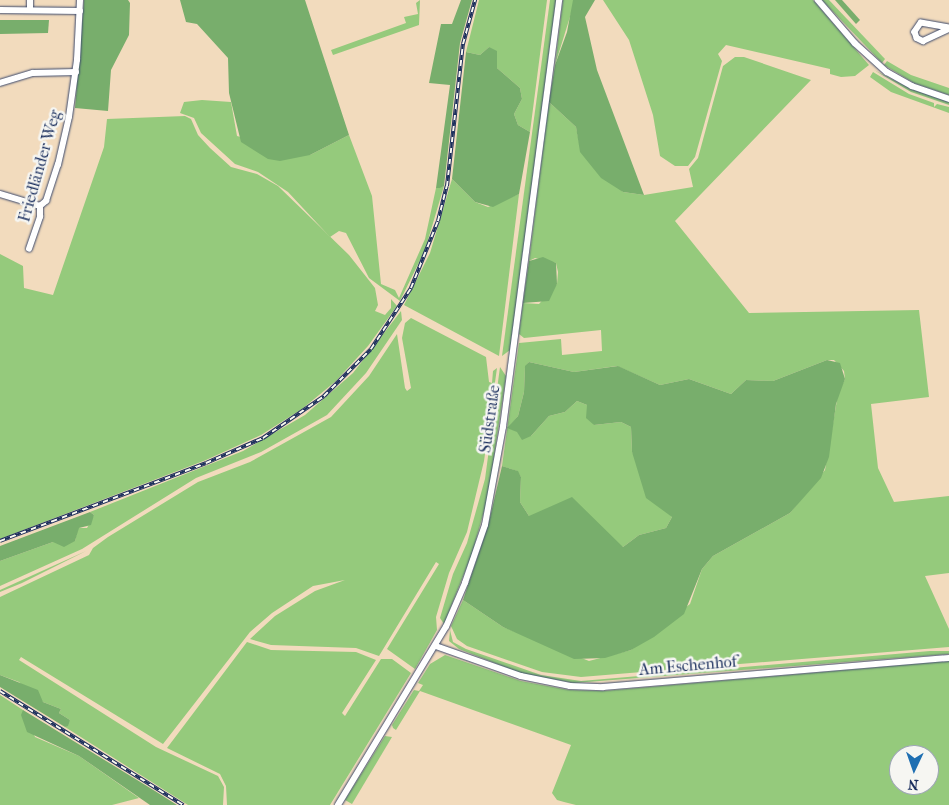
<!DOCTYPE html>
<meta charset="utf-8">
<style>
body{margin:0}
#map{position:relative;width:949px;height:805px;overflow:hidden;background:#f2dbbd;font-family:"IM FELL French Canon",serif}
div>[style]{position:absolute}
.green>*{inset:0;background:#95ca7c}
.forest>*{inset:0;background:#78ae6c}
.roads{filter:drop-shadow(0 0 1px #3b496c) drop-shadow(0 0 1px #3b496c)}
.minor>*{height:5.5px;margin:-2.75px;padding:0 2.75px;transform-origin:2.75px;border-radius:2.75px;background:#fff}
.rail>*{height:4px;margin-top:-2px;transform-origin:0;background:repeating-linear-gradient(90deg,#f6f6f2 0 5.5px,#1b2f5e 0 11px);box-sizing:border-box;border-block:1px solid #1b2f5e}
span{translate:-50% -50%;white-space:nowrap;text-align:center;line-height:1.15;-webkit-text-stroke:5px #f6f6f2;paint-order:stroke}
.street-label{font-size:16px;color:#1b2f5e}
.north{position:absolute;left:889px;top:745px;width:50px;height:50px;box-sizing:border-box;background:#f6f6f2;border:1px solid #9ea6b7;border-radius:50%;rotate:183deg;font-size:14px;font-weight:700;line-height:20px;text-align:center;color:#1b2f5e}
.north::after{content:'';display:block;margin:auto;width:18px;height:22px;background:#1f6fb2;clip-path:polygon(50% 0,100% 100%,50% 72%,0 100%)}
</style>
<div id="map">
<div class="green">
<i style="clip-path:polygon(420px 0,419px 25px,333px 55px,331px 50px,406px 23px,404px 17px,418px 14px,416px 3px)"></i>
<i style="clip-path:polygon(479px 0,547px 0,530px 132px,518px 125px,514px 114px,522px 99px,520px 88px,497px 68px,489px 47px,480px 55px,466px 52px)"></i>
<i style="clip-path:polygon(550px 0,556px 0,510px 350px,502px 356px)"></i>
<i style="clip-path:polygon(563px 0,573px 0,574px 4px,555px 65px)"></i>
<i style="clip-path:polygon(603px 0,813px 0,869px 65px,855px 76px,841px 77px,830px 74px,830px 69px,726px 45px,718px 54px,722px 61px,695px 157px,688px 166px,675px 166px,660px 156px,653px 115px,629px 40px)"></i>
<i style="clip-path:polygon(822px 0,829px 0,885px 59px,882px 63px)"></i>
<i style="clip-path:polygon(735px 57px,744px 57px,811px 80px,675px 221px,749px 313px,919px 310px,929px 397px,871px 404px,878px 468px,894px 502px,949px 496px,949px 573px,925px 576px,949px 629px,949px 647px,581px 677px,542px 672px,467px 646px,457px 639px,451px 626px,463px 600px,503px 627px,589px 661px,631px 650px,690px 604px,702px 569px,713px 556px,790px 513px,825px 470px,838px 394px,845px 379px,844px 371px,834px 360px,827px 360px,773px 381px,746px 380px,731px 394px,689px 379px,660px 385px,617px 366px,574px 372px,529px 362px,525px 367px,524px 392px,518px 416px,508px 428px,531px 436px,549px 416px,565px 412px,577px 401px,587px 405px,594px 425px,621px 422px,631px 427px,632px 452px,672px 517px,666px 528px,639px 535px,623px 547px,529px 516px,520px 502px,521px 477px,517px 471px,502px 466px,519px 343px,561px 339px,562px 355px,602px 351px,601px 330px,524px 338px,519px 334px,523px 303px,539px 304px,557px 284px,558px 272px,556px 263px,535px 258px,529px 261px,549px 102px,576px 127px,581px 152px,623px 192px,644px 195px,693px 187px,689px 169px,698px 158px,723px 66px)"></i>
<i style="clip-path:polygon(887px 61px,911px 75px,949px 88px,949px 95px,914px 83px,884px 65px)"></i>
<i style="clip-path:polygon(874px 70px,911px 89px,949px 102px,949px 105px,911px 92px)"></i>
<i style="clip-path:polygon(873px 72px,909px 94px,934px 103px,934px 107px,937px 104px,949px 107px,949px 113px,891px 92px,870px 77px)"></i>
<i style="clip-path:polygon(202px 100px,231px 102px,237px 136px,310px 155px,349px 135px,372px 196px,381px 284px,395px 290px,399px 298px,425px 239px,436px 188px,444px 186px,425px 250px,400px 301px,369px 278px,346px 233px,339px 231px,330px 237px,288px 192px,258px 172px,235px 164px,201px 133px,194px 118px,180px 113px,184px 102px)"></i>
<i style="clip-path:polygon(185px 116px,191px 119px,198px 135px,210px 148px,231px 167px,257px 174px,278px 186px,349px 255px,375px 288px,378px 305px,375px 311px,385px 315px,391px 308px,391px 299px,397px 306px,368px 346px,336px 381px,302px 409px,261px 435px,206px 460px,0 539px,0 254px,23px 266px,24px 288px,53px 295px,104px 147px,107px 119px)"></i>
<i style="clip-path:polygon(452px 179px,475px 202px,488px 207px,519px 194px,499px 356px,404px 305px,430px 253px)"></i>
<i style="clip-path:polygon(401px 311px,402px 320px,366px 373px,327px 415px,261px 452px,196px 478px,82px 549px,0 586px,0 561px,53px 542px,75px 541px,78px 528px,87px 528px,94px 515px,90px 512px,243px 451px,305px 415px,353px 373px)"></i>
<i style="clip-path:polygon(411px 318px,486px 357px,489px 382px,492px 383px,493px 371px,497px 368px,484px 461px,467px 532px,449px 573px,436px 617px,437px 630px,415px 669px,387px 649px,439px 564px,436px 562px,379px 656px,356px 648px,271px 645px,250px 639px,275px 616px,315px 591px,345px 580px,313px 586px,272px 613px,250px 632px,163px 744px,21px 657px,19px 660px,156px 747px,218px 776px,224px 787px,223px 805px,188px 805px,65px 727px,70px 720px,59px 713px,61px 709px,43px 702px,19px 682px,0 675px,0 597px,89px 555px,93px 548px,108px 537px,198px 482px,250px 462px,331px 417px,369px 376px,397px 334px,405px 388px,407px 391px,411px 388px,402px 338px,405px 323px)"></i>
<i style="clip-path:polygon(500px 367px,506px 376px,488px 497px,472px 554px,444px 624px,440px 618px,453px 574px,467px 543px,485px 479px)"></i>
<i style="clip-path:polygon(86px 551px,22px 583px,0 592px,0 590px)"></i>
<i style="clip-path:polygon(450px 630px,453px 642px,466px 649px,541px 675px,581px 681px,930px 651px,949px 651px,949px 654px,574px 683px,523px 674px,459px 649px,449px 641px)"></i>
<i style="clip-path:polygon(247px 642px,271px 650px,356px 652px,376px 660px,342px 713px,345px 716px,381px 659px,392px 659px,411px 673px,330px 805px,227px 805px,226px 786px,220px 774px,167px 748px)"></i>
<i style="clip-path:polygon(evenodd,445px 655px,521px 681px,569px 690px,603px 691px,949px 661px,949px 805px,576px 805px,564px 802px,557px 800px,552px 793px,571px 745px,420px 691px,396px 730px,393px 728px,392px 725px,414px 690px,419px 691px,423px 685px,418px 683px,430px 664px,445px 655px,899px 755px,929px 755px,929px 785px,899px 785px,899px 755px)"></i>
<i style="clip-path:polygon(0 695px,23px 710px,35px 737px,79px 756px,139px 798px,112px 805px,0 805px)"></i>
<i style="clip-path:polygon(385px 736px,392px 737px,352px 804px,345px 800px)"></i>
</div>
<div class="forest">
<i style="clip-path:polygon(84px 0,128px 0,130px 3px,129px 35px,111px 70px,108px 111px,75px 108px)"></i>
<i style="clip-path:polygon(180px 0,305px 0,349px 135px,310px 155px,280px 161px,268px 159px,241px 142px,229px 93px,228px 58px,197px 24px,186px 22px)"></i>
<i style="clip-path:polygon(461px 0,472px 0,460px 43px,444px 186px,440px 188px,436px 188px,450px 85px,429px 83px,441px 24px,452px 24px)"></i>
<i style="clip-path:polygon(573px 0,595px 0,585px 17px,597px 70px,644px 195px,623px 192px,601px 178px,580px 152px,576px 127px,549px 102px,555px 65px,567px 32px)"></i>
<i style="clip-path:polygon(835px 0,842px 0,860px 20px,856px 24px)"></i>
<i style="clip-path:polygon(0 20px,49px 20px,48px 33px,0 34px)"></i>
<i style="clip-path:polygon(489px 47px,497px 51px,497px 68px,520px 88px,522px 99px,514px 114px,518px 125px,530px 132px,519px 194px,493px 207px,475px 202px,452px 179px,466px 52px,480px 55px)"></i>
<i style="clip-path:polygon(543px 257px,556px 263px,557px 284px,549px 301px,523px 303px,529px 261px)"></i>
<i style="clip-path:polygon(827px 360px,840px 363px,845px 379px,836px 404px,829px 457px,821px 478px,790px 513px,713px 556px,702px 569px,684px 614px,654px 637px,631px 650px,605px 658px,574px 659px,503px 627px,463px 600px,488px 526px,502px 466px,518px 471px,521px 477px,520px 502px,529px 516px,572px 497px,623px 547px,639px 535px,666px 528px,672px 517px,646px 498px,632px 452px,631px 427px,621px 422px,594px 425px,586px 418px,587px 405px,577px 401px,565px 412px,549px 416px,531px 436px,522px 440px,517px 432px,507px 428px,518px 416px,524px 392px,525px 366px,529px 362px,574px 372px,618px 366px,660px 385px,689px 379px,731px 394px,746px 380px,773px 381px)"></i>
<i style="clip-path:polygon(90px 512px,94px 515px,91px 525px,79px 528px,75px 541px,64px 547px,53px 542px,0 561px,0 546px)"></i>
<i style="clip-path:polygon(0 675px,38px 690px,43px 702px,61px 709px,59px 713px,70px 720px,68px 726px,65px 727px,0 687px)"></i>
<i style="clip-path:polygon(23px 710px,155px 791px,177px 805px,150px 805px,79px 756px,27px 732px,21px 715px)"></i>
</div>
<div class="roads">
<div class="minor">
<i style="left:818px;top:0;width:57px;rotate:49.3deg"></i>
<i style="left:855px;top:43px;width:43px;rotate:42.2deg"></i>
<i style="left:887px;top:72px;width:29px;rotate:29deg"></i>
<i style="left:912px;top:86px;width:39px;rotate:19deg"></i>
<i style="left:0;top:10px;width:80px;rotate:0.7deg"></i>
<i style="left:30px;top:10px;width:10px;rotate:-90deg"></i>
<i style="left:949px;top:28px;width:28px;rotate:-170deg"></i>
<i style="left:921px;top:23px;width:11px;rotate:124deg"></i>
<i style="left:915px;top:32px;width:6px;rotate:72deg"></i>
<i style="left:917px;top:38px;width:7px;rotate:27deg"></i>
<i style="left:923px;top:41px;width:29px;rotate:-25deg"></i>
<i style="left:0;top:83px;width:34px;rotate:-17deg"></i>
<i style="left:33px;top:73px;width:43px;rotate:-1.3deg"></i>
<i style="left:0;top:194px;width:42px;rotate:16.7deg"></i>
<i style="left:29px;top:249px;width:34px;rotate:-71deg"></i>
<i style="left:40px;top:217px;width:11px;rotate:-90deg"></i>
<i style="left:40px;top:206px;width:8px;rotate:-40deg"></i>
<i style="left:46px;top:201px;width:38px;rotate:-72deg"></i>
<i style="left:58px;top:165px;width:49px;rotate:-77.1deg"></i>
<i style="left:69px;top:117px;width:58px;rotate:-82deg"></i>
<i style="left:77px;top:60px;width:60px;rotate:-87.1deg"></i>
<i style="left:436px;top:646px;width:90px;rotate:19.4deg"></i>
<i style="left:521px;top:676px;width:50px;rotate:11.5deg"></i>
<i style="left:570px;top:686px;width:33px;rotate:2deg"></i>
<i style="left:603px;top:687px;width:347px;rotate:-4.8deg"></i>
<i style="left:338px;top:805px;width:208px;rotate:-58.8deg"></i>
<i style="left:446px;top:627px;width:48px;rotate:-66.6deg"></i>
<i style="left:465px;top:583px;width:61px;rotate:-71deg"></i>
<i style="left:485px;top:525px;width:100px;rotate:-79.6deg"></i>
<i style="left:503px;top:427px;width:431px;rotate:-82.5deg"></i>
</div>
</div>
<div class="rail">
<i style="left:0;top:541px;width:220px;rotate:-20.7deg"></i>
<i style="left:206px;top:463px;width:62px;rotate:-23.7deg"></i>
<i style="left:263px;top:438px;width:74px;rotate:-34.5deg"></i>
<i style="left:324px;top:396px;width:66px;rotate:-45deg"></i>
<i style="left:371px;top:349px;width:73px;rotate:-56.7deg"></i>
<i style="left:411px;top:288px;width:72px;rotate:-68.1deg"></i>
<i style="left:438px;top:221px;width:36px;rotate:-76deg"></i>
<i style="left:447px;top:186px;width:143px;rotate:-83.6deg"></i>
<i style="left:463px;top:44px;width:46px;rotate:-74.7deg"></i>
<i style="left:0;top:691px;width:216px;rotate:31.9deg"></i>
</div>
<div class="street-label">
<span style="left:40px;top:166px;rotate:-74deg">Friedländer Weg</span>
<span style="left:490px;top:419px;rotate:-82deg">Südstraße</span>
<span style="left:688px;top:666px;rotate:-5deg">Am Eschenhof</span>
</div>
<div class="north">N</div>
</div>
